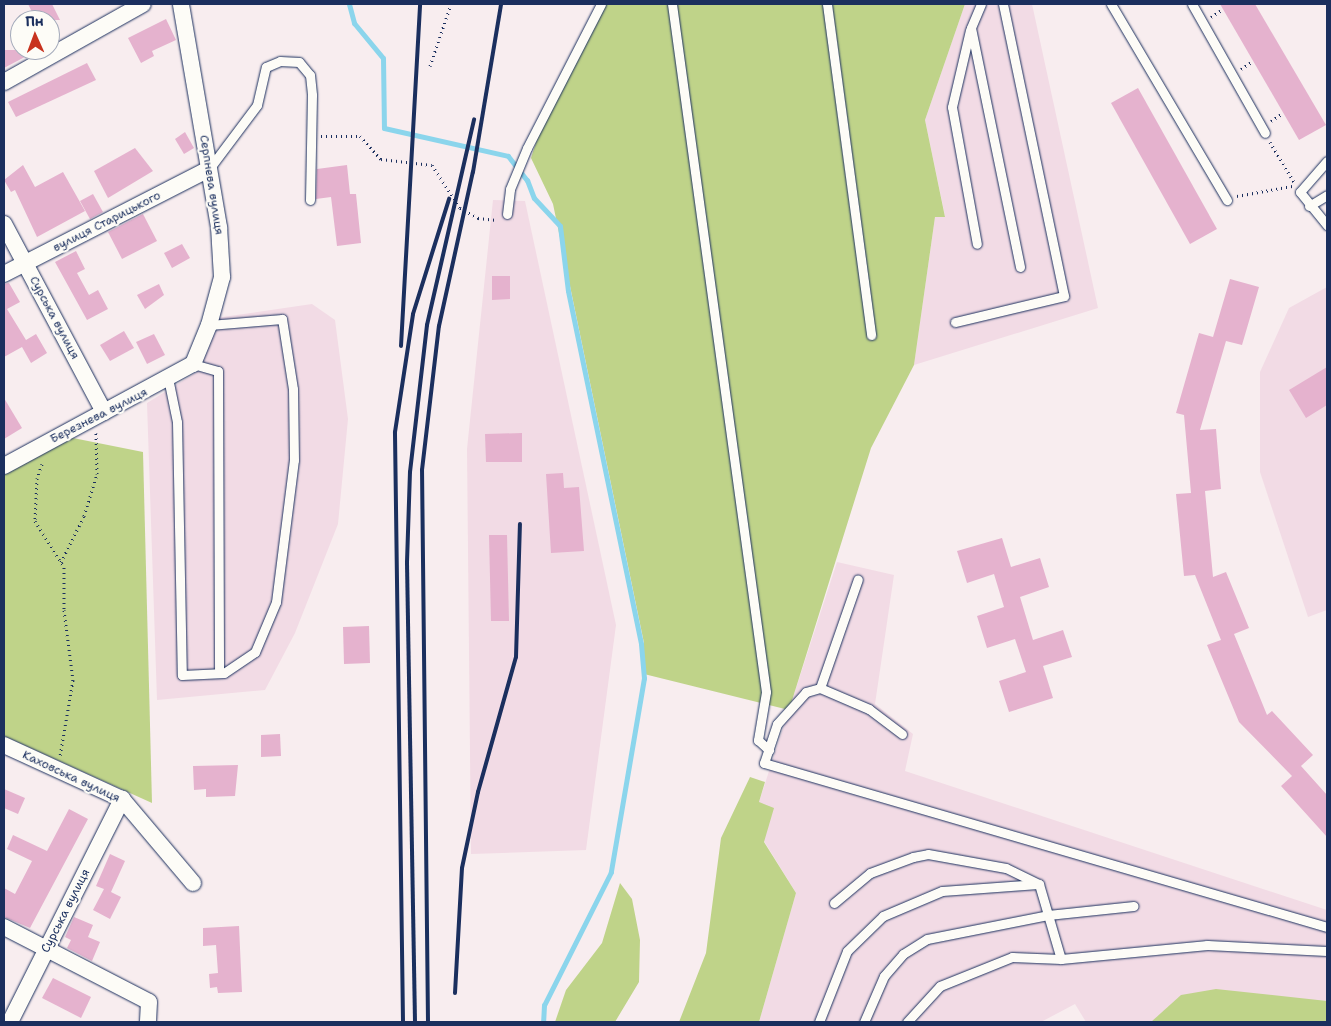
<!DOCTYPE html>
<meta charset="utf-8">
<style>
body{margin:0}
#map{position:relative;width:1331px;height:1026px;overflow:hidden;background:#f8edef;font-family:"Shantell Sans",sans-serif}
div>[style]{position:absolute}
.built>*{inset:0;background:#f2dbe5}
.green>*{inset:0;background:#bfd389}
.stream>*{height:5px;margin:-2.5px;padding:0 2.5px;transform-origin:2.5px;border-radius:2.5px;background:#8bd5ec}
.building>*{inset:0;background:#e5b2ce}
.path>*{height:3px;margin-top:-1.5px;transform-origin:0;background:repeating-linear-gradient(90deg,#1b2f5e 0 1px,transparent 0 5px)}
.roads{filter:drop-shadow(0 0 1px #1b2f5e) drop-shadow(0 0 1px #1b2f5e)}
.service>*{height:9px;margin:-4.5px;padding:0 4.5px;transform-origin:4.5px;border-radius:4.5px;background:#fdfcf7}
.minor>*{height:16px;margin:-8px;padding:0 8px;transform-origin:8px;border-radius:8px;background:#fdfcf7}
.rail>*{height:4px;margin:-2px;padding:0 2px;transform-origin:2px;border-radius:2px;background:#1b2f5e}
span{translate:-50% -50%;white-space:nowrap;text-align:center;line-height:1.15;-webkit-text-stroke:4.5px #fdfcf7;paint-order:stroke}
.street-label{font-size:12px;color:#1b2f5e}
.frame{position:absolute;inset:0;border:5px solid #1b2f5e;pointer-events:none}
.north{position:absolute;left:10px;top:10px;width:50px;height:50px;box-sizing:border-box;background:#fdfcf7;border:1px solid #a3aaba;border-radius:50%;rotate:358deg;font-size:14px;font-weight:700;line-height:20px;text-align:center;color:#1b2f5e}
.north::after{content:'';display:block;margin:auto;width:18px;height:22px;background:#c8321e;clip-path:polygon(50% 0,100% 100%,50% 72%,0 100%)}
</style>
<div id="map">
<div class="built">
<i style="clip-path:polygon(965px 4px,1032px 4px,1098px 308px,914px 365px,935px 217px,945px 216px,925px 120px)"></i>
<i style="clip-path:polygon(493px 200px,525px 201px,616px 625px,586px 850px,471px 854px,467px 449px)"></i>
<i style="clip-path:polygon(1327px 287px,1327px 610px,1308px 617px,1260px 472px,1260px 372px,1289px 308px)"></i>
<i style="clip-path:polygon(312px 304px,335px 320px,348px 419px,338px 524px,295px 633px,265px 690px,157px 700px,147px 403px,197px 372px,202px 320px)"></i>
<i style="clip-path:polygon(837px 562px,894px 575px,875px 704px,913px 734px,905px 771px,1327px 910px,1327px 1022px,1086px 1022px,1075px 1004px,1041px 1022px,759px 1022px,796px 893px,764px 841px,759px 802px)"></i>
</div>
<div class="green">
<i style="clip-path:polygon(601px 4px,965px 4px,925px 120px,945px 217px,935px 217px,914px 365px,871px 448px,789px 710px,644px 674px,644px 643px,553px 204px,531px 158px,553px 90px)"></i>
<i style="clip-path:polygon(73px 438px,143px 452px,152px 803px,4px 736px,4px 475px)"></i>
<i style="clip-path:polygon(750px 777px,765px 782px,759px 802px,774px 808px,764px 842px,796px 893px,759px 1022px,679px 1022px,706px 953px,721px 838px)"></i>
<i style="clip-path:polygon(620px 883px,632px 899px,640px 940px,639px 982px,615px 1022px,555px 1022px,566px 990px,602px 943px)"></i>
<i style="clip-path:polygon(1216px 989px,1327px 1001px,1327px 1022px,1151px 1022px,1181px 995px)"></i>
</div>
<div class="stream">
<i style="left:349px;top:4px;width:20px;rotate:75deg"></i>
<i style="left:354px;top:23px;width:45px;rotate:50.4deg"></i>
<i style="left:383px;top:58px;width:70px;rotate:89.2deg"></i>
<i style="left:384px;top:128px;width:127px;rotate:12.7deg"></i>
<i style="left:508px;top:156px;width:31px;rotate:52deg"></i>
<i style="left:527px;top:180px;width:19px;rotate:69deg"></i>
<i style="left:534px;top:198px;width:38px;rotate:47deg"></i>
<i style="left:560px;top:226px;width:65px;rotate:83deg"></i>
<i style="left:568px;top:291px;width:360px;rotate:78.3deg"></i>
<i style="left:641px;top:644px;width:34px;rotate:85deg"></i>
<i style="left:644px;top:678px;width:197px;rotate:99.7deg"></i>
<i style="left:611px;top:872px;width:149px;rotate:116.7deg"></i>
<i style="left:544px;top:1005px;width:17px;rotate:93deg"></i>
</div>
<div class="building">
<i style="clip-path:polygon(28px 4px,52px 4px,60px 20px,36px 20px)"></i>
<i style="clip-path:polygon(1220px 4px,1255px 4px,1326px 125px,1299px 140px)"></i>
<i style="clip-path:polygon(166px 19px,176px 40px,152px 51px,154px 56px,141px 63px,128px 38px)"></i>
<i style="clip-path:polygon(4px 50px,38px 50px,4px 68px)"></i>
<i style="clip-path:polygon(87px 63px,96px 80px,16px 117px,8px 102px)"></i>
<i style="clip-path:polygon(1138px 88px,1217px 229px,1190px 244px,1111px 103px)"></i>
<i style="clip-path:polygon(185px 132px,194px 148px,184px 154px,175px 139px)"></i>
<i style="clip-path:polygon(135px 148px,153px 171px,108px 198px,94px 171px)"></i>
<i style="clip-path:polygon(23px 165px,35px 187px,63px 172px,85px 211px,37px 237px,15px 190px,11px 192px,4px 180px)"></i>
<i style="clip-path:polygon(347px 165px,350px 194px,356px 194px,361px 243px,337px 246px,331px 197px,316px 199px,317px 169px)"></i>
<i style="clip-path:polygon(93px 194px,103px 212px,90px 219px,80px 201px)"></i>
<i style="clip-path:polygon(143px 214px,157px 241px,122px 259px,108px 232px)"></i>
<i style="clip-path:polygon(182px 244px,190px 258px,172px 268px,164px 253px)"></i>
<i style="clip-path:polygon(76px 251px,85px 269px,77px 273px,89px 295px,98px 290px,108px 309px,87px 320px,55px 262px)"></i>
<i style="clip-path:polygon(492px 276px,510px 276px,510px 299px,492px 300px)"></i>
<i style="clip-path:polygon(1230px 279px,1259px 287px,1242px 345px,1226px 341px,1200px 430px,1216px 429px,1221px 489px,1205px 491px,1213px 577px,1226px 572px,1249px 628px,1234px 634px,1267px 715px,1272px 711px,1313px 755px,1301px 766px,1327px 795px,1327px 837px,1281px 786px,1292px 776px,1239px 722px,1207px 645px,1221px 640px,1195px 575px,1184px 576px,1176px 494px,1191px 493px,1184px 415px,1176px 413px,1199px 333px,1213px 337px)"></i>
<i style="clip-path:polygon(9px 283px,20px 302px,7px 309px,26px 340px,36px 334px,47px 353px,31px 363px,22px 347px,4px 357px,4px 284px)"></i>
<i style="clip-path:polygon(159px 284px,164px 295px,145px 309px,137px 295px)"></i>
<i style="clip-path:polygon(124px 331px,134px 348px,110px 361px,100px 345px)"></i>
<i style="clip-path:polygon(154px 334px,165px 355px,147px 364px,136px 342px)"></i>
<i style="clip-path:polygon(1327px 367px,1327px 405px,1306px 418px,1289px 390px)"></i>
<i style="clip-path:polygon(4px 398px,22px 428px,4px 439px)"></i>
<i style="clip-path:polygon(522px 433px,522px 462px,486px 462px,485px 434px)"></i>
<i style="clip-path:polygon(563px 473px,564px 488px,579px 487px,584px 551px,551px 553px,546px 474px)"></i>
<i style="clip-path:polygon(489px 535px,507px 535px,509px 621px,491px 621px)"></i>
<i style="clip-path:polygon(1002px 538px,1011px 567px,1040px 558px,1049px 587px,1020px 597px,1033px 640px,1063px 630px,1072px 657px,1043px 666px,1053px 698px,1009px 712px,999px 681px,1026px 672px,1015px 639px,987px 648px,977px 616px,1004px 607px,994px 574px,967px 583px,957px 551px)"></i>
<i style="clip-path:polygon(369px 626px,370px 663px,344px 664px,343px 627px)"></i>
<i style="clip-path:polygon(280px 734px,281px 756px,261px 757px,261px 735px)"></i>
<i style="clip-path:polygon(238px 765px,235px 796px,206px 797px,206px 789px,194px 790px,193px 766px)"></i>
<i style="clip-path:polygon(4px 789px,25px 798px,18px 814px,4px 808px)"></i>
<i style="clip-path:polygon(69px 809px,88px 819px,30px 928px,4px 917px,4px 888px,15px 894px,32px 861px,7px 849px,13px 835px,47px 851px)"></i>
<i style="clip-path:polygon(110px 854px,125px 861px,111px 892px,121px 897px,110px 919px,93px 910px,104px 889px,96px 886px)"></i>
<i style="clip-path:polygon(74px 917px,93px 925px,88px 937px,100px 942px,92px 961px,67px 948px,71px 940px,65px 937px)"></i>
<i style="clip-path:polygon(239px 926px,242px 992px,218px 993px,217px 987px,210px 988px,209px 974px,218px 973px,216px 945px,203px 946px,203px 928px)"></i>
<i style="clip-path:polygon(53px 978px,91px 997px,81px 1018px,42px 998px)"></i>
</div>
<div class="path">
<i style="left:1211px;top:17px;width:14px;rotate:-34deg"></i>
<i style="left:430px;top:66px;width:65px;rotate:-71.3deg"></i>
<i style="left:1241px;top:69px;width:14px;rotate:-34deg"></i>
<i style="left:1271px;top:121px;width:14px;rotate:-34deg"></i>
<i style="left:321px;top:136px;width:39px"></i>
<i style="left:360px;top:136px;width:31px;rotate:48deg"></i>
<i style="left:381px;top:159px;width:51px;rotate:6.7deg"></i>
<i style="left:432px;top:165px;width:51px;rotate:56.9deg"></i>
<i style="left:460px;top:208px;width:21px;rotate:29deg"></i>
<i style="left:478px;top:218px;width:19px;rotate:6deg"></i>
<i style="left:1270px;top:142px;width:47px;rotate:59deg"></i>
<i style="left:1237px;top:196px;width:56px;rotate:-10.3deg"></i>
<i style="left:42px;top:464px;width:15px;rotate:110deg"></i>
<i style="left:37px;top:478px;width:43px;rotate:92.7deg"></i>
<i style="left:35px;top:521px;width:54px;rotate:57.8deg"></i>
<i style="left:64px;top:567px;width:43px;rotate:90deg"></i>
<i style="left:64px;top:610px;width:71px;rotate:82.7deg"></i>
<i style="left:73px;top:680px;width:77px;rotate:99.7deg"></i>
<i style="left:61px;top:562px;width:51px;rotate:-63.4deg"></i>
<i style="left:84px;top:516px;width:44px;rotate:-72.8deg"></i>
<i style="left:97px;top:474px;width:41px;rotate:-91.4deg"></i>
</div>
<div class="roads">
<div class="service">
<i style="left:672px;top:4px;width:694px;rotate:82.22deg"></i>
<i style="left:766px;top:692px;width:49px;rotate:99.5deg"></i>
<i style="left:758px;top:740px;width:15px;rotate:42deg"></i>
<i style="left:827px;top:4px;width:334px;rotate:82.4deg"></i>
<i style="left:981px;top:4px;width:26px;rotate:113deg"></i>
<i style="left:971px;top:28px;width:244px;rotate:78.4deg"></i>
<i style="left:1111px;top:4px;width:228px;rotate:59.4deg"></i>
<i style="left:1192px;top:4px;width:148px;rotate:60.5deg"></i>
<i style="left:970px;top:30px;width:79px;rotate:103.2deg"></i>
<i style="left:952px;top:107px;width:139px;rotate:79.7deg"></i>
<i style="left:1327px;top:161px;width:41px;rotate:131.1deg"></i>
<i style="left:1300px;top:192px;width:43px;rotate:50.7deg"></i>
<i style="left:209px;top:169px;width:80px;rotate:-53.1deg"></i>
<i style="left:257px;top:105px;width:39px;rotate:-77deg"></i>
<i style="left:266px;top:67px;width:15px;rotate:-23deg"></i>
<i style="left:280px;top:61px;width:19px;rotate:3deg"></i>
<i style="left:299px;top:62px;width:17px;rotate:50deg"></i>
<i style="left:310px;top:75px;width:20px;rotate:84deg"></i>
<i style="left:312px;top:95px;width:105px;rotate:91.1deg"></i>
<i style="left:1309px;top:206px;width:21px;rotate:-31deg"></i>
<i style="left:507px;top:214px;width:25px;rotate:-83deg"></i>
<i style="left:510px;top:189px;width:44px;rotate:-67.5deg"></i>
<i style="left:527px;top:148px;width:162px;rotate:-62.8deg"></i>
<i style="left:955px;top:322px;width:112px;rotate:-13.4deg"></i>
<i style="left:1064px;top:296px;width:298px;rotate:-101.8deg"></i>
<i style="left:193px;top:364px;width:26px;rotate:16deg"></i>
<i style="left:218px;top:371px;width:302px;rotate:89.8deg"></i>
<i style="left:168px;top:378px;width:45px;rotate:78.4deg"></i>
<i style="left:177px;top:422px;width:253px;rotate:88.9deg"></i>
<i style="left:182px;top:675px;width:42px;rotate:-2.7deg"></i>
<i style="left:224px;top:673px;width:37px;rotate:-34deg"></i>
<i style="left:255px;top:652px;width:54px;rotate:-67.2deg"></i>
<i style="left:276px;top:602px;width:143px;rotate:-82.8deg"></i>
<i style="left:294px;top:460px;width:71px;rotate:-90.8deg"></i>
<i style="left:293px;top:389px;width:71px;rotate:-98.9deg"></i>
<i style="left:282px;top:319px;width:73px;rotate:175.3deg"></i>
<i style="left:820px;top:688px;width:115px;rotate:-70.8deg"></i>
<i style="left:902px;top:734px;width:41px;rotate:-142.9deg"></i>
<i style="left:869px;top:709px;width:53px;rotate:-156.8deg"></i>
<i style="left:820px;top:688px;width:15px;rotate:164deg"></i>
<i style="left:806px;top:692px;width:43px;rotate:132.2deg"></i>
<i style="left:777px;top:724px;width:41px;rotate:108.4deg"></i>
<i style="left:764px;top:763px;width:586px;rotate:16.24deg"></i>
<i style="left:834px;top:903px;width:47px;rotate:-39.8deg"></i>
<i style="left:870px;top:873px;width:46px;rotate:-20.4deg"></i>
<i style="left:913px;top:857px;width:15px;rotate:-11deg"></i>
<i style="left:928px;top:854px;width:79px;rotate:10.2deg"></i>
<i style="left:1006px;top:868px;width:37px;rotate:26deg"></i>
<i style="left:1039px;top:884px;width:78px;rotate:73.7deg"></i>
<i style="left:819px;top:1022px;width:76px;rotate:-68.5deg"></i>
<i style="left:847px;top:951px;width:50px;rotate:-44.2deg"></i>
<i style="left:883px;top:916px;width:64px;rotate:-23deg"></i>
<i style="left:942px;top:891px;width:96px;rotate:-4.2deg"></i>
<i style="left:864px;top:1022px;width:50px;rotate:-66.5deg"></i>
<i style="left:884px;top:976px;width:29px;rotate:-49deg"></i>
<i style="left:903px;top:954px;width:28px;rotate:-32deg"></i>
<i style="left:927px;top:939px;width:123px;rotate:-11.2deg"></i>
<i style="left:1048px;top:915px;width:86px;rotate:-6deg"></i>
<i style="left:907px;top:1022px;width:49px;rotate:-47.5deg"></i>
<i style="left:940px;top:986px;width:78px;rotate:-21.9deg"></i>
<i style="left:1012px;top:957px;width:49px;rotate:2.3deg"></i>
<i style="left:1061px;top:959px;width:147px;rotate:-5.5deg"></i>
<i style="left:1207px;top:945px;width:120px;rotate:2.9deg"></i>
</div>
<div class="minor">
<i style="left:4px;top:82px;width:159px;rotate:-29.3deg"></i>
<i style="left:4px;top:224px;width:213px;rotate:62deg"></i>
<i style="left:4px;top:274px;width:230px;rotate:-27.1deg"></i>
<i style="left:4px;top:466px;width:215px;rotate:-28.4deg"></i>
<i style="left:193px;top:364px;width:42px;rotate:-67.7deg"></i>
<i style="left:209px;top:325px;width:50px;rotate:-74.8deg"></i>
<i style="left:222px;top:277px;width:50px;rotate:-93.4deg"></i>
<i style="left:219px;top:227px;width:226px;rotate:-99.7deg"></i>
<i style="left:4px;top:745px;width:130px;rotate:24.6deg"></i>
<i style="left:122px;top:799px;width:110px;rotate:49.8deg"></i>
<i style="left:4px;top:927px;width:163px;rotate:27.3deg"></i>
<i style="left:149px;top:1002px;width:20px;rotate:93deg"></i>
<i style="left:10px;top:1022px;width:250px;rotate:-63.3deg"></i>
</div>
</div>
<div class="rail">
<i style="left:401px;top:346px;width:343px;rotate:-86.8deg"></i>
<i style="left:455px;top:993px;width:125px;rotate:-86.8deg"></i>
<i style="left:462px;top:868px;width:78px;rotate:-78.1deg"></i>
<i style="left:478px;top:792px;width:140px;rotate:-74.3deg"></i>
<i style="left:516px;top:657px;width:133px;rotate:-88.3deg"></i>
<i style="left:403px;top:1022px;width:590px;rotate:-90.78deg"></i>
<i style="left:395px;top:432px;width:119px;rotate:-81.3deg"></i>
<i style="left:413px;top:314px;width:121px;rotate:-72.6deg"></i>
<i style="left:415px;top:1022px;width:460px;rotate:-91deg"></i>
<i style="left:407px;top:562px;width:90px;rotate:-88.1deg"></i>
<i style="left:410px;top:472px;width:148px;rotate:-83.4deg"></i>
<i style="left:427px;top:325px;width:211px;rotate:-77.1deg"></i>
<i style="left:428px;top:1022px;width:552px;rotate:-90.62deg"></i>
<i style="left:422px;top:470px;width:145px;rotate:-83.3deg"></i>
<i style="left:439px;top:326px;width:158px;rotate:-77.6deg"></i>
<i style="left:473px;top:172px;width:170px;rotate:-80.5deg"></i>
</div>
<div class="street-label">
<span style="left:211px;top:185px;rotate:81deg">Серпнева вулиця</span>
<span style="left:107px;top:222px;rotate:-27deg">вулиця Старицького</span>
<span style="left:54px;top:318px;rotate:62deg">Сурська вулиця</span>
<span style="left:99px;top:416px;rotate:-27deg">Березнева вулиця</span>
<span style="left:71px;top:777px;rotate:25deg">Каховська вулиця</span>
<span style="left:66px;top:911px;rotate:-63deg">Сурська вулиця</span>
</div>
<div class="frame"></div>
<div class="north">Пн</div>
</div>
